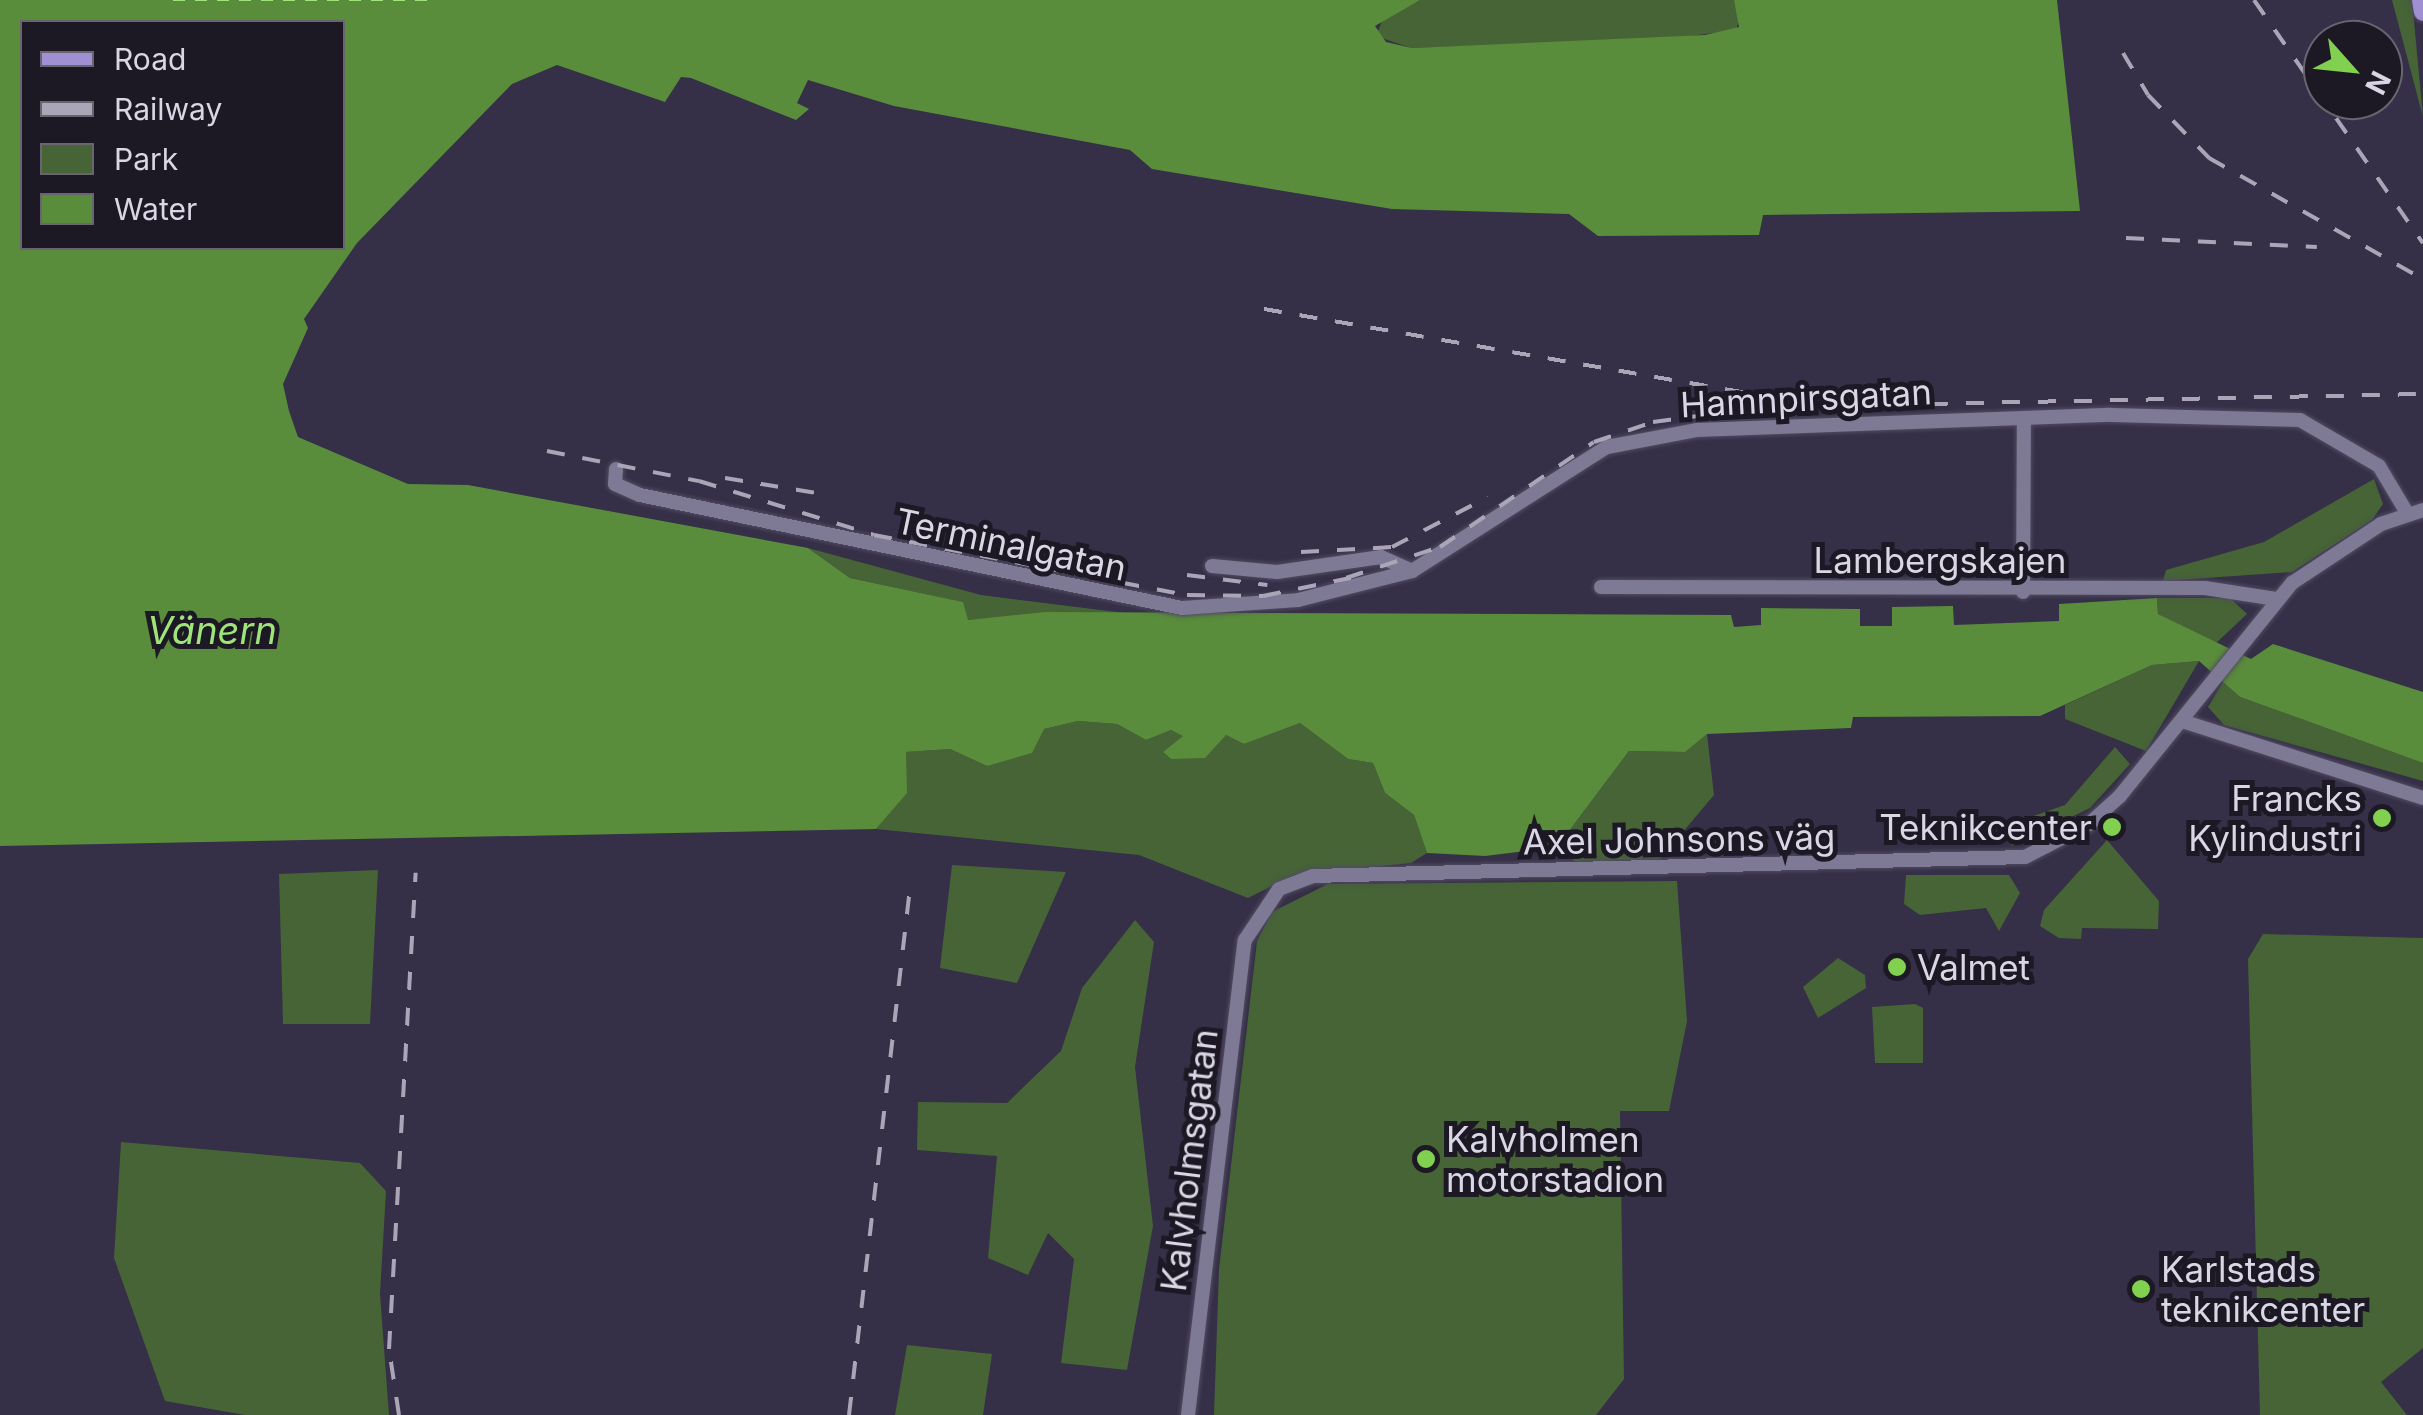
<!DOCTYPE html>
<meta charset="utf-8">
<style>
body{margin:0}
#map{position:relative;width:2423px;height:1415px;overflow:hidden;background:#352f47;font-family:Inter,sans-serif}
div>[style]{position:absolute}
.green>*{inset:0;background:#466436}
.water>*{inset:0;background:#598c3b}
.ferry>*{height:2.5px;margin-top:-1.25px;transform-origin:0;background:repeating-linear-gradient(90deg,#9fe479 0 12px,transparent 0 22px)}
.roads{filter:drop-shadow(0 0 2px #514c61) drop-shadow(0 0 2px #514c61)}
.minor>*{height:14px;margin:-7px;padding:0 7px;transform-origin:7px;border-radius:7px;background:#7e7994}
.major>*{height:18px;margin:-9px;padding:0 9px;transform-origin:9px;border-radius:9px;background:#a090d3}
.rail>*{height:4px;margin-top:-2px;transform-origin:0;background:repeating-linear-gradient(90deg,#aaa6b8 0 18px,transparent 0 36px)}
.dots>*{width:28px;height:28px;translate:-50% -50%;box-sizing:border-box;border:5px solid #1c1924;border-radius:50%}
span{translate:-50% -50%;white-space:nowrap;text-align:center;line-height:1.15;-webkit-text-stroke:10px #1c1924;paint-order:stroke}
.street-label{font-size:35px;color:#d9d6e5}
.poi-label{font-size:35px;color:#d9d6e5}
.right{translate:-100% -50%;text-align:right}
.left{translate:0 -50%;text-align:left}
.water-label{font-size:38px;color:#9fe479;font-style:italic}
.legend{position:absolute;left:20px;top:20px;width:325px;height:230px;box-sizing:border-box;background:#1c1924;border:2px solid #686571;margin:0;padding:12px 18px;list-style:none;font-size:30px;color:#d9d6e5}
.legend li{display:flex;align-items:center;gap:20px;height:50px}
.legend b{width:50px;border:2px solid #686571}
.north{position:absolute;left:2303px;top:20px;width:100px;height:100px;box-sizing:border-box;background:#1c1924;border:2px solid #686571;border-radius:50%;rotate:117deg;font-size:28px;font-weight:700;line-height:40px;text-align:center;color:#d9d6e5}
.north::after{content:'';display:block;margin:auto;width:35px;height:45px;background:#81d050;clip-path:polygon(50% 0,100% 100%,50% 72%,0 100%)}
</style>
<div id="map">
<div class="green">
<i style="clip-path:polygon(1420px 0,1734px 0,1742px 12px,1736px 30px,1668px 39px,1411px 48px,1376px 36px,1383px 19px)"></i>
<i style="clip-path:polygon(2392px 0,2412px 0,2423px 117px)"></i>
<i style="clip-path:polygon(2374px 479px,2383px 504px,2372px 520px,2292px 572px,2163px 581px,2166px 570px,2264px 542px)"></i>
<i style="clip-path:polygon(808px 548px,981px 595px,1141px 615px,967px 620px,962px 602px,850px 578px)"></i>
<i style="clip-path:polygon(2157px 598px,2230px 598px,2247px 614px,2214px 645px,2158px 614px)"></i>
<i style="clip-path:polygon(2199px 661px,2146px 751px,2065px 719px,2065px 705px,2152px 665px)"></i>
<i style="clip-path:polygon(2223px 682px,2240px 697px,2423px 763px,2423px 781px,2224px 725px,2208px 707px)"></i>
<i style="clip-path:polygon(1078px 721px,1117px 724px,1146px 740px,1171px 730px,1184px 736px,1163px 752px,1171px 759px,1226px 735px,1244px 744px,1300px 723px,1348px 759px,1373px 763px,1385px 793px,1414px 815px,1427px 853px,1411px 863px,1294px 875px,1248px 898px,1139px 855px,876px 829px,906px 793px,905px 752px,950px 749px,987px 766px,1044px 729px)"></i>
<i style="clip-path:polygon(1707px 734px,1714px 795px,1660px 859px,1576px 862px,1557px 847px,1629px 751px,1684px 752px)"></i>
<i style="clip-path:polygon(2115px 747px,2130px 764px,2090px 808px,2011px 846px,2025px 819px,2065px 805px)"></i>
<i style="clip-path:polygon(2107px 840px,2159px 901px,2158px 929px,2082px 928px,2081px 939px,2059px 938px,2040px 926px,2044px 910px)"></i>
<i style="clip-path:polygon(952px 865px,1066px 872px,1017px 983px,940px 968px)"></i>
<i style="clip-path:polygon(378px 870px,370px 1024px,283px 1024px,279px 874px)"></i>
<i style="clip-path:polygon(1906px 875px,2009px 875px,2020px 893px,1999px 931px,1986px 908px,1920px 915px,1904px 904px)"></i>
<i style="clip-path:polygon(1677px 881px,1687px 1021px,1669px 1111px,1620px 1111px,1624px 1379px,1596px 1415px,1214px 1415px,1219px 1269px,1257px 941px,1272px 912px,1328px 884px)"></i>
<i style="clip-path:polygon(1135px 920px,1154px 942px,1135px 1067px,1153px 1226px,1127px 1370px,1061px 1363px,1074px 1259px,1048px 1233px,1028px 1275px,988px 1258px,997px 1156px,917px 1150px,918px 1102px,1007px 1103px,1061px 1051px,1082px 988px)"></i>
<i style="clip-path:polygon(2263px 934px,2423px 938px,2423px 1348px,2381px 1382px,2407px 1415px,2260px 1415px,2248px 959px)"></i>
<i style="clip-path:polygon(1838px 958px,1865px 975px,1866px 988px,1818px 1018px,1803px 987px)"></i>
<i style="clip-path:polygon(1915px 1004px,1923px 1008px,1923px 1063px,1875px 1063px,1872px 1007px)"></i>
<i style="clip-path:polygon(121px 1142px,360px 1163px,386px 1191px,380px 1294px,389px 1415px,245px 1415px,165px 1401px,114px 1258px)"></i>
<i style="clip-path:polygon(907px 1345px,992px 1354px,983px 1415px,895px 1415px)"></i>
</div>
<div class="water">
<i style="clip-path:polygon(evenodd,0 0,1420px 0,1375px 26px,1386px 42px,1412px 48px,1705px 35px,1739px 27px,1734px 0,2057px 0,2080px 211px,1763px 215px,1759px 235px,1598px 236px,1569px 214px,1392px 209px,1152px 169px,1130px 150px,894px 106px,808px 80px,797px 103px,809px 109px,796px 120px,691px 78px,681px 77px,665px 102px,557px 65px,512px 84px,357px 243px,304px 319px,308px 328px,283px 384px,289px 411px,298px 437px,408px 484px,468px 485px,808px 548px,850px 578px,963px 602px,968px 620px,1045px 612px,1731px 615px,1734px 627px,1761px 625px,1761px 608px,1860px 609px,1860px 626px,1892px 626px,1892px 607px,1953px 606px,1954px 625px,2059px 621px,2059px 604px,2157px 598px,2158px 614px,2251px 659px,2273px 644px,2423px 692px,2423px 763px,2240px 697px,2199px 661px,2152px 665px,2040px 716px,1853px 717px,1851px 728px,1707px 734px,1685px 752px,1629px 751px,1557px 847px,1485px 856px,1427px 853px,1414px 815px,1385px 793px,1373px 763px,1348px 759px,1300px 723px,1244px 744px,1226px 735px,1205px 758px,1171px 759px,1163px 752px,1183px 736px,1171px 730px,1146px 740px,1117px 724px,1078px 721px,1044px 729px,1032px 753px,987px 766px,950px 749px,906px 752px,907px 793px,876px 829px,0 846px,0 0,22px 22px,342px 22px,342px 248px,22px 248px,22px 22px)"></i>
</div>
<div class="ferry">
<i style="left:173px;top:0;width:257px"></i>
</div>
<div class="roads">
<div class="minor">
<i style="left:616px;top:469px;width:15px;rotate:94deg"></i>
<i style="left:615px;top:484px;width:27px;rotate:24deg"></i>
<i style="left:640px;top:495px;width:554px;rotate:11.78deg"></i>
<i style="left:1182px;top:608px;width:116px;rotate:-3.9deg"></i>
<i style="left:1298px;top:600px;width:118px;rotate:-14.3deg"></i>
<i style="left:1212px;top:566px;width:65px;rotate:5.3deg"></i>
<i style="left:1277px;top:572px;width:105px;rotate:-8.2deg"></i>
<i style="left:1381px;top:557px;width:34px;rotate:24deg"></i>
<i style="left:1412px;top:571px;width:231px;rotate:-32.5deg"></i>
<i style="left:1607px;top:447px;width:92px;rotate:-10.7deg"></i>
<i style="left:1697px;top:430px;width:415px;rotate:-2.1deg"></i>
<i style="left:2112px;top:415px;width:188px;rotate:1.5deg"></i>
<i style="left:2300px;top:420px;width:91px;rotate:30.2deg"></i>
<i style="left:2379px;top:466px;width:55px;rotate:59.2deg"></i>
<i style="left:1601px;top:587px;width:604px;rotate:0.09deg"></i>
<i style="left:2205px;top:588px;width:72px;rotate:8.8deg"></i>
<i style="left:2023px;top:592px;width:174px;rotate:-89.7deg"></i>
<i style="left:2182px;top:721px;width:253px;rotate:17.7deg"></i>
<i style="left:1188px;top:1415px;width:478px;rotate:-83.2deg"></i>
<i style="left:1245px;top:940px;width:61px;rotate:-56.3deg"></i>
<i style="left:1279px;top:889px;width:36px;rotate:-21deg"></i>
<i style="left:1313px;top:876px;width:712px;rotate:-1.53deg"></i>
<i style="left:2025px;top:857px;width:72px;rotate:-27.3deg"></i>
<i style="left:2089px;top:824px;width:42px;rotate:-42.1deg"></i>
<i style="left:2120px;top:796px;width:274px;rotate:-51.1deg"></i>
<i style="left:2292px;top:583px;width:107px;rotate:-33.5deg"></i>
<i style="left:2381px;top:524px;width:44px;rotate:-18.4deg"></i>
</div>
<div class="major">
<i style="left:2421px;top:0;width:12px;rotate:81deg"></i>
</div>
</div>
<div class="rail">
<i style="left:2254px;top:0;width:296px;rotate:55.2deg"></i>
<i style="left:2123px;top:53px;width:49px;rotate:59.2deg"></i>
<i style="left:2148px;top:95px;width:88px;rotate:45.9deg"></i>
<i style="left:2209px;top:158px;width:246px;rotate:29.5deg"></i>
<i style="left:2126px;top:238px;width:191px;rotate:2.7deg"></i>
<i style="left:1264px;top:309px;width:566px;rotate:9.86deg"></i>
<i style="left:1822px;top:406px;width:601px;rotate:-1.14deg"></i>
<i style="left:547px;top:451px;width:155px;rotate:11.2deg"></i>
<i style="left:699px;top:481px;width:183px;rotate:17.1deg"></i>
<i style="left:874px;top:535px;width:319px;rotate:10.9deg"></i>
<i style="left:1187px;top:595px;width:76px;rotate:0.8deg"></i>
<i style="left:1263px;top:596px;width:99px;rotate:-11.7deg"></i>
<i style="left:725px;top:478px;width:105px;rotate:9.3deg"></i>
<i style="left:1301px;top:552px;width:91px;rotate:-3.1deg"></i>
<i style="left:1392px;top:547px;width:108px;rotate:-27.5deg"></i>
<i style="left:1187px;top:575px;width:81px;rotate:7.1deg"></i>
<i style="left:1346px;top:578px;width:99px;rotate:-18.3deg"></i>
<i style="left:1440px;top:547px;width:186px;rotate:-34.3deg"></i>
<i style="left:1594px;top:442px;width:62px;rotate:-18.7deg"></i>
<i style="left:1653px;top:422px;width:106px;rotate:-7.6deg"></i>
<i style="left:399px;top:1415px;width:67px;rotate:-98.6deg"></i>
<i style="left:389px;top:1349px;width:477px;rotate:-86.8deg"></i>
<i style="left:849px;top:1415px;width:531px;rotate:-83.4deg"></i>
</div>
<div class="dots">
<i style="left:2382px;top:818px;background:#81d050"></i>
<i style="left:2112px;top:827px;background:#81d050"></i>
<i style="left:1897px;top:967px;background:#81d050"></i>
<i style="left:1426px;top:1159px;background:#81d050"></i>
<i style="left:2141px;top:1289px;background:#81d050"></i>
</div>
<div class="street-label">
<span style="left:1806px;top:398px;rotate:-3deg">Hamnpirsgatan</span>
<span style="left:1011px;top:544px;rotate:12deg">Terminalgatan</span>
<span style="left:1940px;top:560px">Lambergskajen</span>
<span style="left:1679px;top:839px;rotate:-1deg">Axel Johnsons väg</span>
<span style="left:1189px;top:1160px;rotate:-83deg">Kalvholmsgatan</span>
</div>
<div class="poi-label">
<span class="right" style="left:2362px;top:818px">Francks<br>Kylindustri</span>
<span class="right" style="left:2092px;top:827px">Teknikcenter</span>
<span class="left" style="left:1917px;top:967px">Valmet</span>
<span class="left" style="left:1446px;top:1159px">Kalvholmen<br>motorstadion</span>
<span class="left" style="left:2161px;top:1289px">Karlstads<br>teknikcenter</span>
</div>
<div class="water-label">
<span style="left:212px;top:631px">Vänern</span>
</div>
<ul class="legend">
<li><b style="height:12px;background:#a090d3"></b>Road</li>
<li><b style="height:12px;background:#aaa6b8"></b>Railway</li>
<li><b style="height:28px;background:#466436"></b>Park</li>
<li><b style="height:28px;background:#598c3b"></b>Water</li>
</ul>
<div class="north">N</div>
</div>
